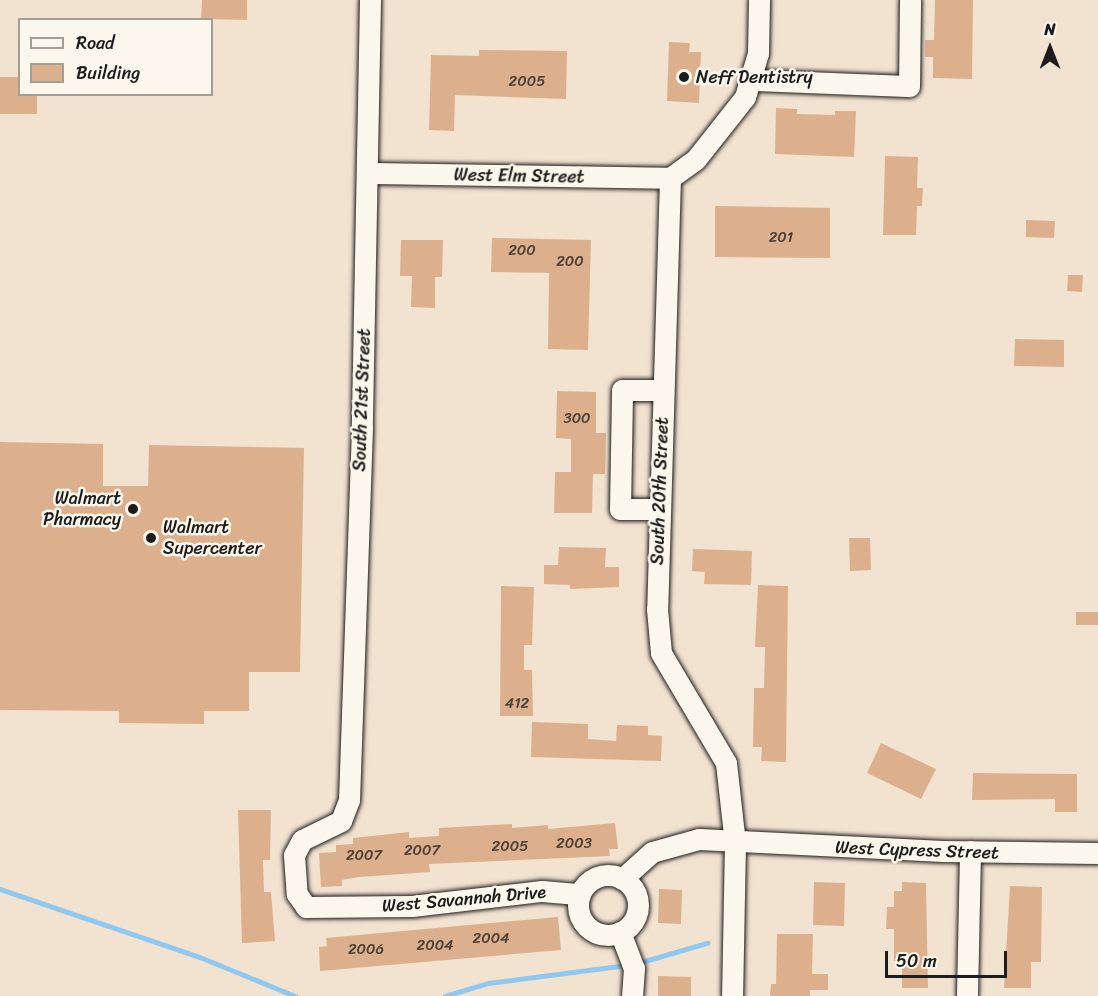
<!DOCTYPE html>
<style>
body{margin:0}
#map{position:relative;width:1098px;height:996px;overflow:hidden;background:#f2e2d0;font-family:Sriracha,sans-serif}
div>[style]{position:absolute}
.stream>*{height:4.5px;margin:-2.25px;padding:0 2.25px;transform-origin:2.25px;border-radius:2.25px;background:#91c8f0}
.building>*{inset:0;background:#ddb08d}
.roads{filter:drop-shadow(0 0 2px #1c1c1c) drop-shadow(0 0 2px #1c1c1c)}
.minor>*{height:21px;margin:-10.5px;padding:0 10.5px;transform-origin:10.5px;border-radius:10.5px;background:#fbf7ec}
.minor>.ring{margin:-10.5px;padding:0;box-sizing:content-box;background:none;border:21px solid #fbf7ec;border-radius:50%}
.dots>*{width:16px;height:16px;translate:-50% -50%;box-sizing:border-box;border:3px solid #fbf7ec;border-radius:50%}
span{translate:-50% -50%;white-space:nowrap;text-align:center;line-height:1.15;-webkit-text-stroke:5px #fbf7ec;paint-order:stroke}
.number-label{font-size:15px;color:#4c4138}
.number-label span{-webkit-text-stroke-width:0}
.poi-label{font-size:18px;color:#1c1c1c}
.left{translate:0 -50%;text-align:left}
.right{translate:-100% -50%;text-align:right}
.street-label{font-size:18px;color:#1c1c1c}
.legend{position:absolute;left:18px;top:18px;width:195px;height:78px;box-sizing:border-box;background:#fbf7ec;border:2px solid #a29f99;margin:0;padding:8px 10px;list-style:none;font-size:18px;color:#1c1c1c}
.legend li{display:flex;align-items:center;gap:12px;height:30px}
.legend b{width:30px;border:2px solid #a29f99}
.north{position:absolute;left:1020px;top:18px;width:60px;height:60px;-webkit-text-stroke:4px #fbf7ec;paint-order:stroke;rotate:0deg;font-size:16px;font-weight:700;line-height:24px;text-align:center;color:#1c1c1c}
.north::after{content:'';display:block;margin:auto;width:21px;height:27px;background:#1c1c1c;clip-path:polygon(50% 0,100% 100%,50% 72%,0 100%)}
.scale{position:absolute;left:885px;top:951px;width:122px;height:27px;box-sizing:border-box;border:3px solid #1c1c1c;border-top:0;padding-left:8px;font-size:18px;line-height:21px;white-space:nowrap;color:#1c1c1c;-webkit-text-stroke:4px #fbf7ec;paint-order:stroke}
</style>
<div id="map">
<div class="stream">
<i style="left:0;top:889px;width:211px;rotate:18.8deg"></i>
<i style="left:200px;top:957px;width:103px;rotate:22.3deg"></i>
<i style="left:645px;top:961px;width:65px;rotate:-16.2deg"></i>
<i style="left:445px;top:996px;width:45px;rotate:-16.8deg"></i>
<i style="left:488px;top:983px;width:132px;rotate:-7.4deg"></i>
</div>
<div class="building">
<i style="clip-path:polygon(202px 0,247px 0,247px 20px,201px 19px)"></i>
<i style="clip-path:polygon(935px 0,973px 0,972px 79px,933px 78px,933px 57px,925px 57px,925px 40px,934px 40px)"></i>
<i style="clip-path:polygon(669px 42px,690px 43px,689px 52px,701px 52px,699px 103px,667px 101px)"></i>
<i style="clip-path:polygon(479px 50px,567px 51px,566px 99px,455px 95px,454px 131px,429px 130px,431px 55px,479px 56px)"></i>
<i style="clip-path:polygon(0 77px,20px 77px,20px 94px,37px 94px,37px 114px,0 114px)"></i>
<i style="clip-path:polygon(776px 108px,797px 109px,797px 114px,835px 115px,835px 111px,856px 111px,854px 157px,775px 154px)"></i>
<i style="clip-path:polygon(885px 156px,918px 157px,917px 188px,923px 188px,922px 206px,917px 206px,916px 235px,883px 235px)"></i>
<i style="clip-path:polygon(715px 206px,830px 208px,830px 258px,715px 257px)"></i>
<i style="clip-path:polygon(1026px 220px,1055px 221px,1054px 238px,1026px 237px)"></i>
<i style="clip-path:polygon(492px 238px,591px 240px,588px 350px,548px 349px,549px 273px,491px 272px)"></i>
<i style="clip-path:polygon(401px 240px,443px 240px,442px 277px,435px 277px,435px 308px,411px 307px,412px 276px,400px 276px)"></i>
<i style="clip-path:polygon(1068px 275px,1083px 275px,1082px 292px,1067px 291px)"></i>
<i style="clip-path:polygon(1015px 339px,1064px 340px,1064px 367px,1014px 366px)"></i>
<i style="clip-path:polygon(557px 391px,596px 392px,596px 433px,606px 433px,605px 474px,593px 474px,592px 513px,554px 513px,555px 472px,571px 472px,571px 439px,556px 438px)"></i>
<i style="clip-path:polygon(0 442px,103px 444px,103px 486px,148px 486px,149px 445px,304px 448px,300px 672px,249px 672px,249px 711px,204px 711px,204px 724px,119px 723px,119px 711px,0 710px)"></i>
<i style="clip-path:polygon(849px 538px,870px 538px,871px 570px,850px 571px)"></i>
<i style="clip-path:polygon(559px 547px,606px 548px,605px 567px,619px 567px,619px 587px,570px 589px,570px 585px,544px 584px,544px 565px,558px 565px)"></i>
<i style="clip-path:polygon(693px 549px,752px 551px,751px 585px,704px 584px,705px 572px,692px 571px)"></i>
<i style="clip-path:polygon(758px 585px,788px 586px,786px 762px,761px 761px,762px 747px,753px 747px,754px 688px,764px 688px,765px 647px,755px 647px)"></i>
<i style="clip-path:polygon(501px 586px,534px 587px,532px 645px,524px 645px,524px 670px,532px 670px,533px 716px,500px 716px)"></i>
<i style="clip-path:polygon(1076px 612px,1098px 612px,1098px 625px,1076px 625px)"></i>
<i style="clip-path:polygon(532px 722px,588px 724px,588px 739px,616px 741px,617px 725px,648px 726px,648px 735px,662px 736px,661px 761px,531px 757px)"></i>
<i style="clip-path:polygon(881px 743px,936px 769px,921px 799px,867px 773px)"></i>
<i style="clip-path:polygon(973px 773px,1077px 774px,1077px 812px,1055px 812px,1055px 799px,972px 800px)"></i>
<i style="clip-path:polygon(238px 810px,271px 810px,270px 860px,263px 860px,264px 892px,271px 892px,275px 941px,242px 943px)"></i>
<i style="clip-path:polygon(615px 823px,618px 849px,609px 849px,610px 856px,429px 864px,430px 872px,359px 877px,342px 880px,342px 886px,321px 887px,319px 853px,336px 852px,336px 845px,353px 844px,353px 838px,409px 832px,409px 838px,439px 836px,439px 828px,512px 824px,512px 828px,548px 825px,548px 829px)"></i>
<i style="clip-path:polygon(814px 882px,845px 883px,844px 926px,813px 925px)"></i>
<i style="clip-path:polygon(902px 882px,926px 883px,928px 988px,902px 988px,902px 961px,894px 961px,894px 929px,886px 929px,887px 907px,894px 907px,894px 891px,902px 891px)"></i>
<i style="clip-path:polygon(1010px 886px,1042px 887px,1041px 962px,1031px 962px,1031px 988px,1004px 988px)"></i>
<i style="clip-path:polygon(659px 889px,682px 890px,681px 924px,658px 923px)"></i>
<i style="clip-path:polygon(558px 917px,561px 950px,320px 971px,319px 947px,327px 946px,326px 938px)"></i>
<i style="clip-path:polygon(777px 934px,813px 934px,812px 974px,828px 974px,828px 990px,810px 990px,810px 996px,770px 996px,771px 984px,776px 984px)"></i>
<i style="clip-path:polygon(658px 976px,691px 977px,691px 996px,658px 996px)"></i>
</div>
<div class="roads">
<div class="minor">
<i style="left:370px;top:0;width:428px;rotate:91.1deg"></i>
<i style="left:362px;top:428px;width:372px;rotate:92deg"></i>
<i style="left:349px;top:800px;width:22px;rotate:111deg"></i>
<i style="left:341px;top:821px;width:43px;rotate:154deg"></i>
<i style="left:302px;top:840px;width:17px;rotate:118deg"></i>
<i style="left:294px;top:855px;width:39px;rotate:86deg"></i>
<i style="left:297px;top:894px;width:16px;rotate:55deg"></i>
<i style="left:306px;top:907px;width:106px;rotate:-0.5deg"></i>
<i style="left:412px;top:906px;width:131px;rotate:-6.6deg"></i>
<i style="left:542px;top:891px;width:38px;rotate:5deg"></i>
<i style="left:753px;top:80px;width:156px;rotate:2.2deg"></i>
<i style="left:909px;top:86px;width:86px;rotate:-89.3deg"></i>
<i style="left:368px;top:173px;width:302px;rotate:0.9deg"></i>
<i style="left:670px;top:178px;width:431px;rotate:91.7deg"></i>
<i style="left:657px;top:609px;width:44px;rotate:84.8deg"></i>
<i style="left:661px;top:653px;width:128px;rotate:59.4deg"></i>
<i style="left:726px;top:763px;width:81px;rotate:83.6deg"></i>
<i style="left:735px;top:843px;width:153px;rotate:91.1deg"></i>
<i style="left:670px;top:178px;width:32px;rotate:-36deg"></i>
<i style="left:696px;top:159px;width:79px;rotate:-51.7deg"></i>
<i style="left:745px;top:97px;width:46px;rotate:-73.5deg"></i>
<i style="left:758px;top:53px;width:53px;rotate:-88.9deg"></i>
<i style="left:660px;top:509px;width:40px;rotate:180deg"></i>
<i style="left:620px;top:509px;width:119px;rotate:-89deg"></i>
<i style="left:622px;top:390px;width:41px"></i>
<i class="ring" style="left:578px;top:875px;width:39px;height:39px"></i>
<i style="left:622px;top:879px;width:40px;rotate:-42deg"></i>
<i style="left:652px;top:852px;width:49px;rotate:-15.5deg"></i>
<i style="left:699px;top:839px;width:244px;rotate:2.8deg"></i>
<i style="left:943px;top:851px;width:155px;rotate:0.7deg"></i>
<i style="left:620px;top:932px;width:39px;rotate:69deg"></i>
<i style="left:634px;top:968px;width:28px;rotate:94deg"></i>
<i style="left:967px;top:996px;width:145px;rotate:-88.8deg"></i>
</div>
</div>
<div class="dots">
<i style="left:684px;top:77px;background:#1c1c1c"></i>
<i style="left:133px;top:509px;background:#1c1c1c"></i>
<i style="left:151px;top:538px;background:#1c1c1c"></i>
</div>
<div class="number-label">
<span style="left:527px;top:82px">2005</span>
<span style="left:781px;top:238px">201</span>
<span style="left:522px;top:251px">200</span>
<span style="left:570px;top:262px">200</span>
<span style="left:577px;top:419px">300</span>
<span style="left:517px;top:704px">412</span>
<span style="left:574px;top:844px">2003</span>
<span style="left:510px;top:847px">2005</span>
<span style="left:422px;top:851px">2007</span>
<span style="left:364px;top:856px">2007</span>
<span style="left:491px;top:939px">2004</span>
<span style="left:435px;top:946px">2004</span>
<span style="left:366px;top:950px">2006</span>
</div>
<div class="poi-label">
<span class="left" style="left:696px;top:77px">Neff Dentistry</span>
<span class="right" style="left:121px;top:509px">Walmart<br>Pharmacy</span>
<span class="left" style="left:163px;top:538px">Walmart<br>Supercenter</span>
</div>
<div class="street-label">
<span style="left:519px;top:176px;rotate:1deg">West Elm Street</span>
<span style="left:362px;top:400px;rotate:-88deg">South 21st Street</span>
<span style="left:660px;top:491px;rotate:-88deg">South 20th Street</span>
<span style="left:917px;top:850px;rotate:2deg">West Cypress Street</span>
<span style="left:464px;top:899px;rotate:-5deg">West Savannah Drive</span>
</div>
<ul class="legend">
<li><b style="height:8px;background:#fbf7ec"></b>Road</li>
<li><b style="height:16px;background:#ddb08d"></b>Building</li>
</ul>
<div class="north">N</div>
<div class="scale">50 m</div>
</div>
